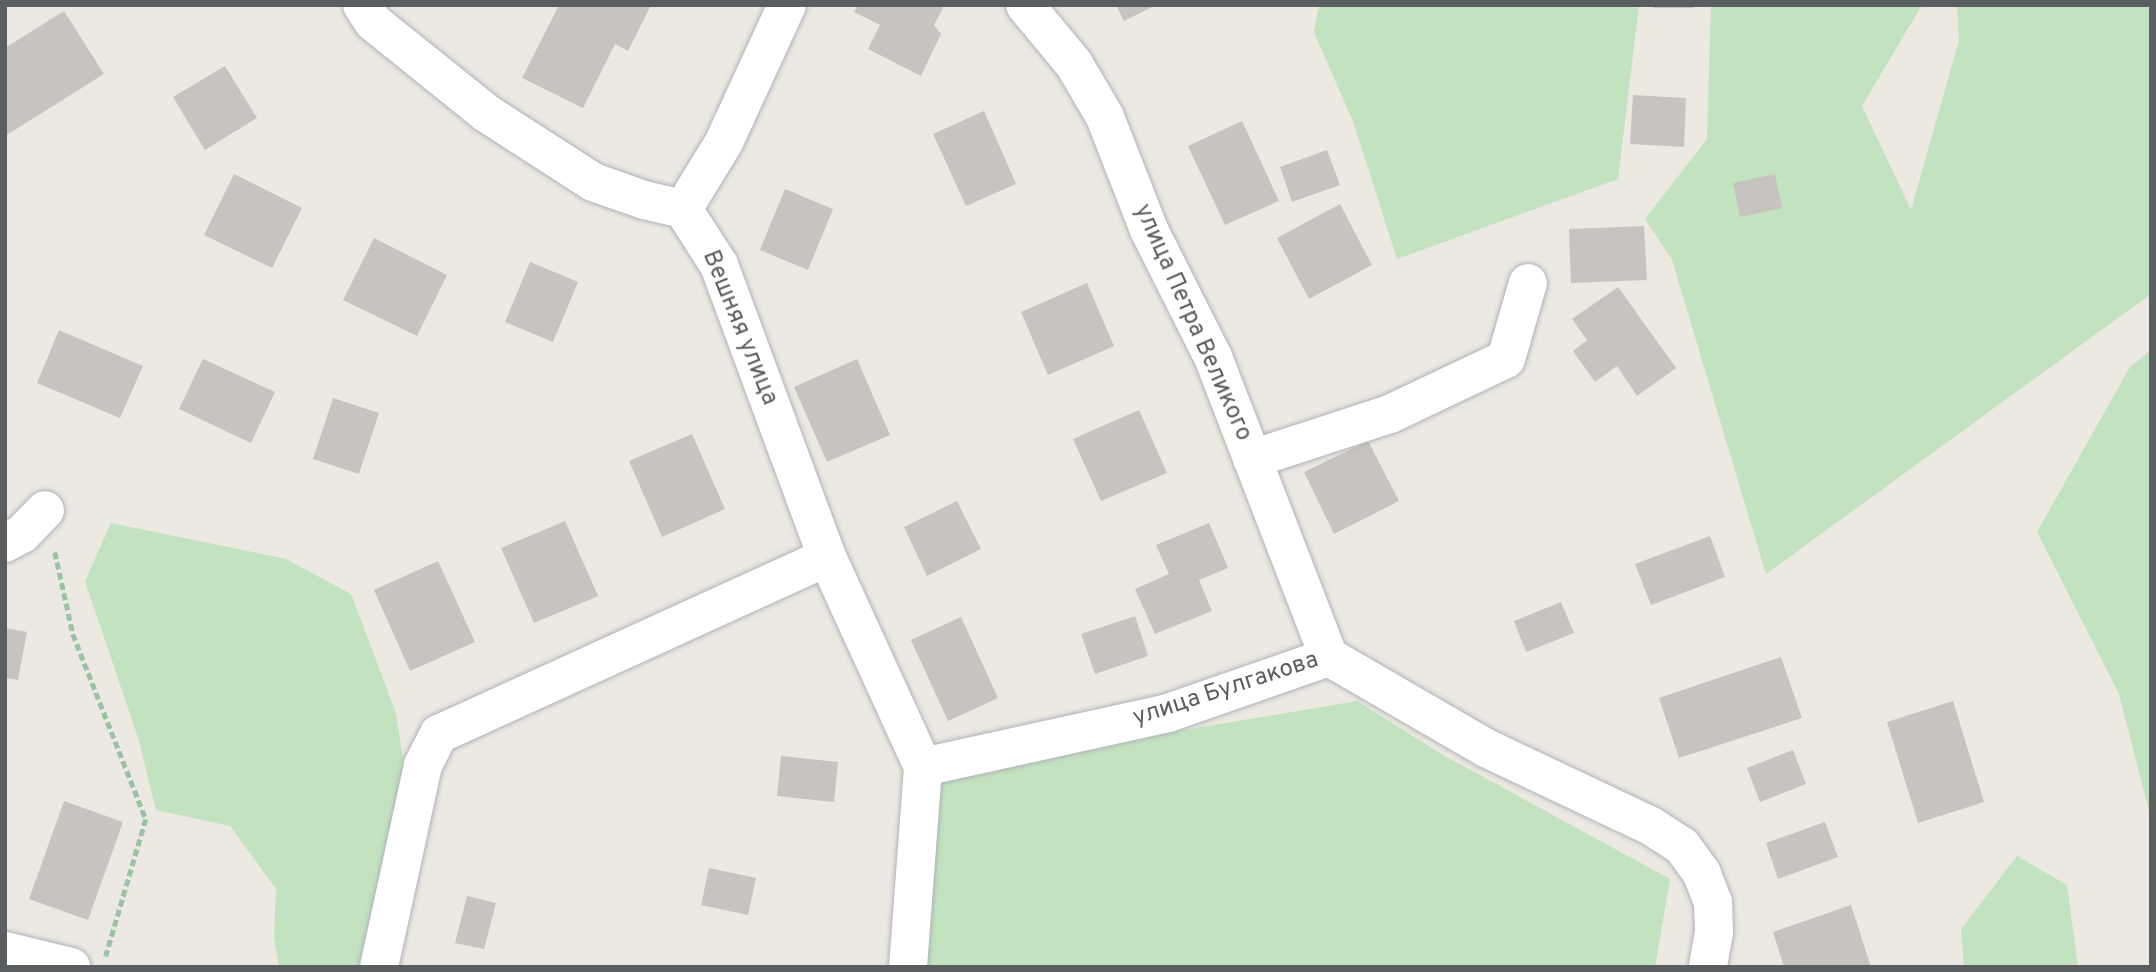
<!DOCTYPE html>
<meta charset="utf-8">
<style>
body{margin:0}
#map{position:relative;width:2156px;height:972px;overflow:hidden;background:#ece8e2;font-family:Overpass,sans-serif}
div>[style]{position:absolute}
.green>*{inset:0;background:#c3e2c0}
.building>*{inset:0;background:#c7c3be}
.path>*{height:4.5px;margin-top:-2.25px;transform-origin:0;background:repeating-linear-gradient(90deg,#9ac3a1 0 7px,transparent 0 10.5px)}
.roads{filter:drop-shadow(0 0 2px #afb3b6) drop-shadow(0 0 2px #afb3b6)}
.minor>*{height:38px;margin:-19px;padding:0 19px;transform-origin:19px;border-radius:19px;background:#fff}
span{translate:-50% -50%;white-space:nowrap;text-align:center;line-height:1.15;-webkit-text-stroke:5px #fff;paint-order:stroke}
.street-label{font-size:24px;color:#5a5e61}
.frame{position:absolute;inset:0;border:7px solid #5a5e61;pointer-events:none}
</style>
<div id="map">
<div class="green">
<i style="clip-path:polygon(1319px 5px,1639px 5px,1618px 179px,1397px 259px,1354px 124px,1314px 32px)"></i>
<i style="clip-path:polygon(1711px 5px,1922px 5px,1862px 106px,1911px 210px,1959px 40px,1957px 5px,2151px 5px,2151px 294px,1766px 574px,1672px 260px,1645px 219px,1707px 139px)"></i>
<i style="clip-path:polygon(2151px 350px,2151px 819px,2119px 694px,2037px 532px,2130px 367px)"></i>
<i style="clip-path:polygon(111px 523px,286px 559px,351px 594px,396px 713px,404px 766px,368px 967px,279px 967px,274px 938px,276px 889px,230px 826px,156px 810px,139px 741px,85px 581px)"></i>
<i style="clip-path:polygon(1357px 701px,1443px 755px,1670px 879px,1655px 967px,921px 967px,935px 772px)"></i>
<i style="clip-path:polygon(2017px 856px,2067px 885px,2078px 967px,1964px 967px,1961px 929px)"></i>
</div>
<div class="building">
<i style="clip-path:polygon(559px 5px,651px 5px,628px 51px,615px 44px,583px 108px,522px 78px)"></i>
<i style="clip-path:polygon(858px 5px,937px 5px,943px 8px,934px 25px,941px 34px,921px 76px,868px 49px,880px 25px,854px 12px)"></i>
<i style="clip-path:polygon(1116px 5px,1156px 5px,1124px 21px)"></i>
<i style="clip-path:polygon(1653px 5px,1693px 5px,1693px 8px,1653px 8px)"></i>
<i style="clip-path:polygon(64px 11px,104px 74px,5px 136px,5px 48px)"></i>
<i style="clip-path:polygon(225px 66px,257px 118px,205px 150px,173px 97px)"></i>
<i style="clip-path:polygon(1633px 95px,1686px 98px,1684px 147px,1630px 144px)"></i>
<i style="clip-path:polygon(984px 111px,1016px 184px,966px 206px,933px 134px)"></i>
<i style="clip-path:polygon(1242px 121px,1279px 201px,1225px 225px,1188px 146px)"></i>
<i style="clip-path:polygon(1327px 150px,1340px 185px,1292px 202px,1280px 167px)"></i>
<i style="clip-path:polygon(234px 174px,302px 208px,272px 268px,204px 235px)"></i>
<i style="clip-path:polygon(1775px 174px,1782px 208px,1740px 217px,1733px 183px)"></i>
<i style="clip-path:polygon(785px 189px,833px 209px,808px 270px,760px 250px)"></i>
<i style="clip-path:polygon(1340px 204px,1372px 265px,1309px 299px,1277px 238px)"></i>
<i style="clip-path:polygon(1644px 226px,1647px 280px,1571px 283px,1569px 229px)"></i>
<i style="clip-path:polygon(374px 238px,447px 275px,417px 336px,343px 300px)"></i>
<i style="clip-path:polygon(530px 262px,578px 282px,553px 342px,505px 322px)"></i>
<i style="clip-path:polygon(1087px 283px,1114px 346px,1048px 375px,1021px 312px)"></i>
<i style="clip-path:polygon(1618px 287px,1676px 368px,1637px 396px,1617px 366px,1595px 382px,1573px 351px,1587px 340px,1572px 319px)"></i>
<i style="clip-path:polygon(59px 330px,143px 366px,120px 418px,37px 383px)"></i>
<i style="clip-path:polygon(203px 359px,275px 392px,251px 443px,179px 409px)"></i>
<i style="clip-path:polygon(857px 359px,890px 435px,827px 462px,794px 387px)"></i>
<i style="clip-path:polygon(333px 398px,379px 413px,359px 474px,313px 459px)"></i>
<i style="clip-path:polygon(1139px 410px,1167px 473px,1101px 501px,1073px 439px)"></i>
<i style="clip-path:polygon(692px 434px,725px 509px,662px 537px,629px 461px)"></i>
<i style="clip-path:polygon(1368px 441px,1399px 501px,1334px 534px,1304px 472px)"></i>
<i style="clip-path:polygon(957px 501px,981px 549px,927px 576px,904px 527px)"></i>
<i style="clip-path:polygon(565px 521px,598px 596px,534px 623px,501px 548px)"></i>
<i style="clip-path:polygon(1209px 523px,1228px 568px,1199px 580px,1212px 611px,1155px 634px,1135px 589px,1169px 574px,1156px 545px)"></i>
<i style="clip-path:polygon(1710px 536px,1725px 577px,1651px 605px,1635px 564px)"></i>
<i style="clip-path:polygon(438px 561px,475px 642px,410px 671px,374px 590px)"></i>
<i style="clip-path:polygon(1561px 602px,1574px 633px,1526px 652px,1514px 621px)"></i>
<i style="clip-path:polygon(1135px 616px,1148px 656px,1095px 674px,1081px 634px)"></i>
<i style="clip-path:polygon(961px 617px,998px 698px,948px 721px,911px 640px)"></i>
<i style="clip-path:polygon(5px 628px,27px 632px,18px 680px,5px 678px)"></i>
<i style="clip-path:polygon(1781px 657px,1802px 718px,1679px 758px,1659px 698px)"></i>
<i style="clip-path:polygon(1953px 701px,1984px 802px,1918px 823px,1887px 722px)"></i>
<i style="clip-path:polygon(1793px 750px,1806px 784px,1760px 802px,1747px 768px)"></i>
<i style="clip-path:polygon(781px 756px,838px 762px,834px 802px,777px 796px)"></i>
<i style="clip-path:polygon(64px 801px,123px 822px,88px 920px,29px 899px)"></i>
<i style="clip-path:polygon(1825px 822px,1838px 857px,1778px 879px,1766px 843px)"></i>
<i style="clip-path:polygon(709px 868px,756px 878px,748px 915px,701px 905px)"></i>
<i style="clip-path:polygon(467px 896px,496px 903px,484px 949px,455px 943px)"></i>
<i style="clip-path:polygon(1851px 905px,1871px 967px,1784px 967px,1773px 932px)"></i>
</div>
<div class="path">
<i style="left:55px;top:552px;width:84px;rotate:77.6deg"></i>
<i style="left:73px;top:634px;width:199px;rotate:68.5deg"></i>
<i style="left:146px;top:819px;width:143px;rotate:106.3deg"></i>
</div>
<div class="roads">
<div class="minor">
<i style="left:362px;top:5px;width:20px;rotate:57deg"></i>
<i style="left:373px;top:22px;width:145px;rotate:38.8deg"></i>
<i style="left:486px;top:113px;width:127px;rotate:32.8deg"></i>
<i style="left:593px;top:182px;width:54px;rotate:19.4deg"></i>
<i style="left:644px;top:200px;width:40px;rotate:13deg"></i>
<i style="left:683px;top:209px;width:67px;rotate:57.3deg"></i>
<i style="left:719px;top:265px;width:311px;rotate:69.7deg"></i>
<i style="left:827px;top:557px;width:231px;rotate:65.4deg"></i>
<i style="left:1025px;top:5px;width:77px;rotate:50.3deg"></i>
<i style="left:1074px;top:64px;width:61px;rotate:59.7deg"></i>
<i style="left:1105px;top:117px;width:121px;rotate:68.7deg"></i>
<i style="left:1149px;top:230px;width:142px;rotate:63.3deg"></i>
<i style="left:1213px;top:357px;width:322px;rotate:68.9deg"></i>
<i style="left:683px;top:209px;width:79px;rotate:-58.5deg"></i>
<i style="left:724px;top:142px;width:151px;rotate:-65.3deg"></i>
<i style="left:1252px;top:459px;width:145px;rotate:-18.1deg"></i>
<i style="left:1390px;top:414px;width:128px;rotate:-25.4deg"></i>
<i style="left:1506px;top:359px;width:79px;rotate:-73.9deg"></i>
<i style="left:5px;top:543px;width:19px;rotate:-28deg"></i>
<i style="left:22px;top:534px;width:33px;rotate:-46deg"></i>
<i style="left:5px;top:951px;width:68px;rotate:13.6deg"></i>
<i style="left:379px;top:967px;width:207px;rotate:-77.7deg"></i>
<i style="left:423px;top:765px;width:35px;rotate:-63deg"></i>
<i style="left:439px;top:734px;width:426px;rotate:-24.5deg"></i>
<i style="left:908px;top:967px;width:201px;rotate:-85.7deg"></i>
<i style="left:923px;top:767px;width:251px;rotate:-12.4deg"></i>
<i style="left:1168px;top:713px;width:170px;rotate:-19.2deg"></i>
<i style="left:1329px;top:657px;width:181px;rotate:30.1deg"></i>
<i style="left:1486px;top:748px;width:183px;rotate:25.3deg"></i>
<i style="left:1651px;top:826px;width:37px;rotate:33deg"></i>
<i style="left:1682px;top:846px;width:34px;rotate:54deg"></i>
<i style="left:1702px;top:874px;width:30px;rotate:69deg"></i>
<i style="left:1713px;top:902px;width:30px;rotate:88deg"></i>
<i style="left:1714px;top:932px;width:36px;rotate:100deg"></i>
</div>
</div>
<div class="street-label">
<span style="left:1192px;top:323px;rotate:66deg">улица Петра Великого</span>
<span style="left:739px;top:328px;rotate:68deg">Вешняя улица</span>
<span style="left:1226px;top:690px;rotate:-18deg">улица Булгакова</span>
</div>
<div class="frame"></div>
</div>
